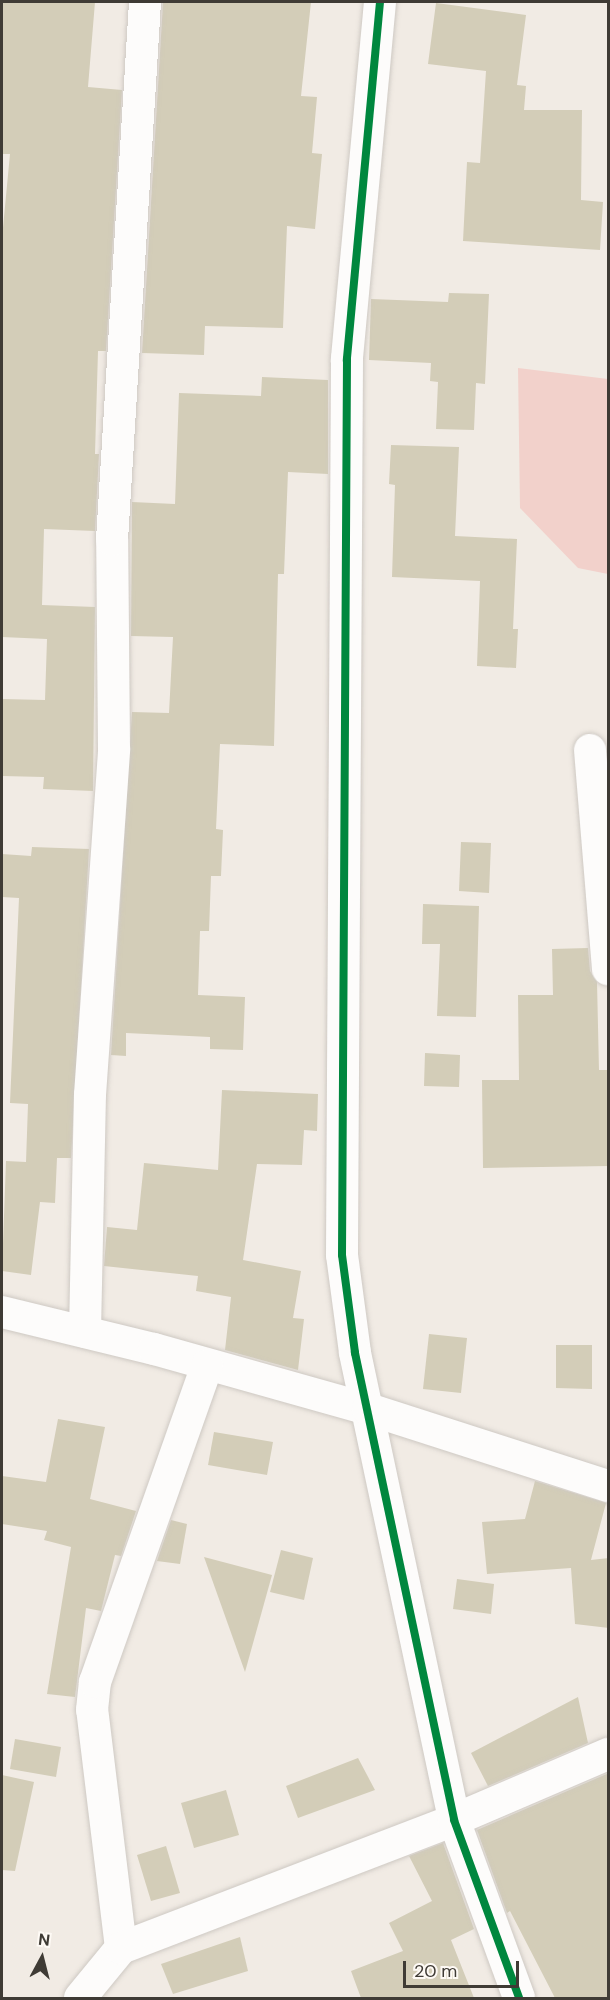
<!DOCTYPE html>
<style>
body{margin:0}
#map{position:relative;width:610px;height:2000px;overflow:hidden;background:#f1ebe4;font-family:"DM Sans",sans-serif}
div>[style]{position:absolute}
.green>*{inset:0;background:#f2d1cb}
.building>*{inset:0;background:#d3cdb8}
.roads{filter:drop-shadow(0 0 2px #cec9c3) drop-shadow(0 0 2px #cec9c3)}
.street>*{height:32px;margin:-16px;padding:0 16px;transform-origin:16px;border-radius:16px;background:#fdfcfb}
.cycleway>*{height:8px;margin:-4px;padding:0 4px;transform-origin:4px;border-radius:4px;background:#00873e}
span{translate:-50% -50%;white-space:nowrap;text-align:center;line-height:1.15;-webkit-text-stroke:4.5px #fefaf5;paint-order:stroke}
.frame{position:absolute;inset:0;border:3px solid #3f3b35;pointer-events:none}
.north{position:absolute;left:12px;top:1928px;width:60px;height:60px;-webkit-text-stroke:4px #fefaf5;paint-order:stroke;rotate:7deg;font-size:16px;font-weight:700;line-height:24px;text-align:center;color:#3f3b35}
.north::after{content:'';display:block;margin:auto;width:21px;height:27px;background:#3f3b35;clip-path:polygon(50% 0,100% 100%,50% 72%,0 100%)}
.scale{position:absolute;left:403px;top:1961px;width:116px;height:27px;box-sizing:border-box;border:3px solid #3f3b35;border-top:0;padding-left:8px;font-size:18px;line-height:21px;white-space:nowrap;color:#3f3b35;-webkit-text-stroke:4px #fefaf5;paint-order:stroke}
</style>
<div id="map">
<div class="green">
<i style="clip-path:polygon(518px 368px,608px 379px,608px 574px,578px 568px,520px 508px)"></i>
</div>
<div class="building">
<i style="clip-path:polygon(2px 2px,95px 2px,88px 87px,122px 90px,106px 351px,98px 351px,95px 454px,99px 454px,95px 531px,44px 529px,42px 605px,95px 607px,93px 791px,43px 789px,44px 777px,2px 776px,2px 699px,45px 700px,47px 639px,2px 637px,2px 238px,10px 154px,2px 154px)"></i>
<i style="clip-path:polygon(163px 3px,311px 2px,301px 96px,317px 97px,312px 153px,322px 154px,315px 229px,287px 226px,283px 328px,205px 326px,204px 355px,142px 353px)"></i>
<i style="clip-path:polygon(436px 3px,526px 15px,517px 85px,526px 86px,524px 110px,582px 110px,581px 200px,603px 202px,600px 250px,463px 241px,467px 162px,480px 163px,486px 71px,428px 64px)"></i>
<i style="clip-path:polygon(449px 293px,489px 294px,485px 384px,476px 383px,474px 430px,436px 429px,438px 382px,430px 381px,431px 363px,369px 360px,371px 299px,448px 302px)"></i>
<i style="clip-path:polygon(262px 377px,328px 380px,328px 474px,288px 472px,284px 574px,278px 574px,274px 746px,220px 744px,216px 829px,223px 830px,221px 876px,211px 876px,209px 931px,200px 931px,198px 995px,245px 997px,243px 1050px,210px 1049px,210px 1037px,126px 1033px,126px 1056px,111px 1055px,132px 712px,169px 713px,173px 637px,131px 636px,132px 502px,175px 504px,179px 393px,261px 396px)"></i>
<i style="clip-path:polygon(391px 445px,459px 447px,455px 536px,517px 539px,513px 629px,518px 629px,516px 668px,477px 666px,480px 581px,392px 577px,395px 485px,389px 484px)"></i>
<i style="clip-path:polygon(461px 842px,491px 843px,489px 893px,459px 891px)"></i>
<i style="clip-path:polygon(32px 847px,89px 849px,71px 1158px,57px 1158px,55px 1203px,40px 1202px,31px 1275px,2px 1271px,6px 1161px,26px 1162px,28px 1104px,10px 1103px,19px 898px,2px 897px,2px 854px,31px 856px)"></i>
<i style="clip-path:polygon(423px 904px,479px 906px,476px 1017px,437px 1016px,440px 944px,422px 944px)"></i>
<i style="clip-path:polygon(588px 948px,590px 971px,597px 982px,599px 1070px,609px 1070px,609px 1166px,483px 1168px,482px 1080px,519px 1080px,518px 995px,553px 995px,552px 949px)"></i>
<i style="clip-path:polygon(425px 1053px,460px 1055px,459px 1087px,424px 1086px)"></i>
<i style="clip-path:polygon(222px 1090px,318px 1094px,317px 1131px,304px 1130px,302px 1165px,257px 1164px,243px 1260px,301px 1271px,293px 1318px,304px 1319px,298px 1370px,225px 1350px,231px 1297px,196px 1291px,198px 1276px,104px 1266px,107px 1227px,137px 1230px,144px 1163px,218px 1170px)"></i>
<i style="clip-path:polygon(429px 1334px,467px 1338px,461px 1393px,423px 1389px)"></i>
<i style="clip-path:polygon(556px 1345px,592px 1345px,592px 1389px,556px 1388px)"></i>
<i style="clip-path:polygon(58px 1419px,105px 1427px,90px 1499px,136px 1511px,121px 1556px,115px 1555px,101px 1611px,86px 1608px,75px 1697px,47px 1694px,71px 1547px,44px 1540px,47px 1531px,2px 1524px,2px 1476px,46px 1482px)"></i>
<i style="clip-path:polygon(214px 1432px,273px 1442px,267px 1475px,208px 1465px)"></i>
<i style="clip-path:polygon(535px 1481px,606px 1503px,591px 1560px,609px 1558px,609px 1628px,575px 1624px,571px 1568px,487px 1574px,482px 1522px,525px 1519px)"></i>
<i style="clip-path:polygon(171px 1520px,187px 1524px,180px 1564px,157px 1561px)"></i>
<i style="clip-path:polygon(281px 1550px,313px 1558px,304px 1600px,270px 1592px)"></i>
<i style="clip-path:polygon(204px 1557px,272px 1575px,245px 1672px)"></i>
<i style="clip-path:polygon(457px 1579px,494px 1584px,491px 1614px,453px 1609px)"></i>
<i style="clip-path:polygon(578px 1697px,588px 1743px,488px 1786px,471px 1753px)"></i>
<i style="clip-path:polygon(15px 1739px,61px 1747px,56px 1777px,10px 1769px)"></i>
<i style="clip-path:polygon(358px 1758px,375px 1790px,298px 1818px,286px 1786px)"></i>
<i style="clip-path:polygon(609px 1773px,609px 1998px,555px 1998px,510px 1911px,507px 1913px,477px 1830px)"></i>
<i style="clip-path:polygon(2px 1775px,34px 1782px,15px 1871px,2px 1870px)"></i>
<i style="clip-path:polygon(226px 1790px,239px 1835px,194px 1848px,181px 1803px)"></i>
<i style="clip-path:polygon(443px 1843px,474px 1929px,451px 1940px,474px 1998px,361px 1998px,351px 1971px,403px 1951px,389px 1923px,432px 1901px,409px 1856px)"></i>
<i style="clip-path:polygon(166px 1846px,180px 1893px,151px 1901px,137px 1855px)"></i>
<i style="clip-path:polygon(240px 1937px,248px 1971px,173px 1994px,161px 1964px)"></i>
</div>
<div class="roads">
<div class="street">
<i style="left:380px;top:2px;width:359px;rotate:95.3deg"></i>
<i style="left:347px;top:359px;width:896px;rotate:90.32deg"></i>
<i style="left:342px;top:1255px;width:99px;rotate:82.4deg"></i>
<i style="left:355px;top:1353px;width:477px;rotate:78deg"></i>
<i style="left:454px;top:1820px;width:189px;rotate:69.9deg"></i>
<i style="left:590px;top:750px;width:220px;rotate:85.3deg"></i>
<i style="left:2px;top:1312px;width:156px;rotate:13.7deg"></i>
<i style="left:154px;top:1349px;width:222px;rotate:15.7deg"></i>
<i style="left:368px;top:1409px;width:252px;rotate:17.8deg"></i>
<i style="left:85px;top:1332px;width:237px;rotate:-88.8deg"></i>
<i style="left:90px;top:1095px;width:347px;rotate:-86deg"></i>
<i style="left:114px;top:749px;width:209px;rotate:-90.5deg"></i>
<i style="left:112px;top:540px;width:539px;rotate:-86.49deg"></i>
<i style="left:121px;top:1948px;width:240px;rotate:-96.9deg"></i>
<i style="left:92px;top:1710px;width:28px;rotate:-84deg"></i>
<i style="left:95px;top:1682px;width:336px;rotate:-70.5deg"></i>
<i style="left:80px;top:1998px;width:65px;rotate:-50.6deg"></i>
<i style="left:121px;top:1948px;width:357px;rotate:-21deg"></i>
<i style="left:454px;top:1820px;width:168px;rotate:-23.2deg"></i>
</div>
</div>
<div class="cycleway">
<i style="left:380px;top:2px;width:359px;rotate:95.3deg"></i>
<i style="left:347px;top:359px;width:896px;rotate:90.32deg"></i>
<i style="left:342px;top:1255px;width:99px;rotate:82.4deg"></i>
<i style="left:355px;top:1353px;width:477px;rotate:78deg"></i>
<i style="left:454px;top:1820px;width:189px;rotate:69.9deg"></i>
</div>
<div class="frame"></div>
<div class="north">N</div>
<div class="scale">20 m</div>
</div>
